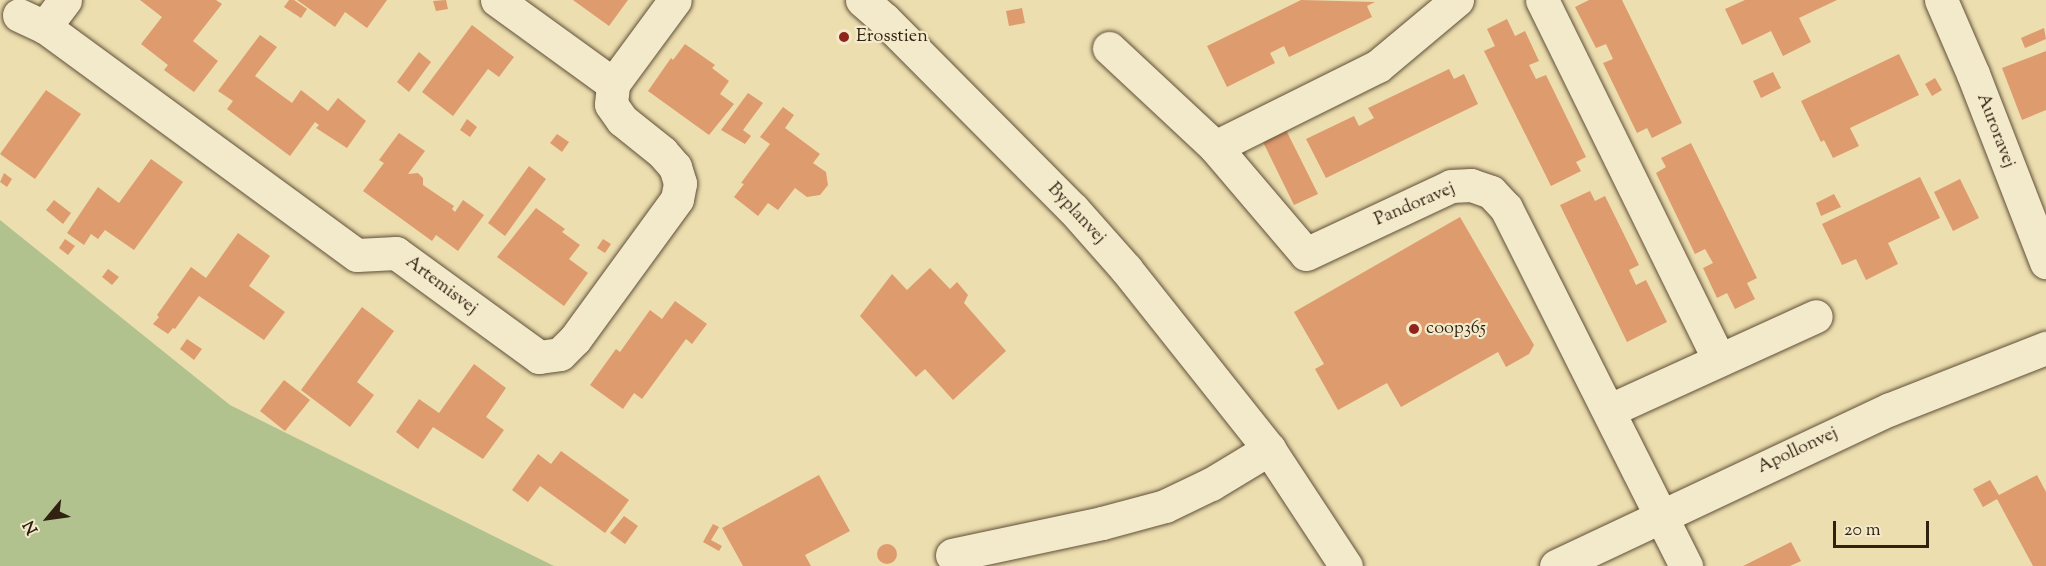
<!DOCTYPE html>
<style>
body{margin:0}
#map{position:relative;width:2046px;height:566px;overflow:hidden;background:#ecdeaf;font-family:"Sorts Mill Goudy",serif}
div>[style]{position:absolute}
.green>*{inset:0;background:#b2c28f}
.building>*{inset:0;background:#de9b6d}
.round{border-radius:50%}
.roads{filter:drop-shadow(0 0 2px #605038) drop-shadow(0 0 2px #605038)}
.street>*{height:33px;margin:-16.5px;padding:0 16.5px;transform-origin:16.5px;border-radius:16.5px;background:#f3eacb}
.secondary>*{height:33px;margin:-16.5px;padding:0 16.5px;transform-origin:16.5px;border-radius:16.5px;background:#f3eacb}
.dots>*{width:16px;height:16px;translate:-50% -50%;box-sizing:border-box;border:3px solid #f3eacb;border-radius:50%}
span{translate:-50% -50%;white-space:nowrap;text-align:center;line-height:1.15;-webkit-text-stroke:4.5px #f3eacb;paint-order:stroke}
.poi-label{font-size:18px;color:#312110}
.left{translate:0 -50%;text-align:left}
.street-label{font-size:18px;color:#312110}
.north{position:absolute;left:18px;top:488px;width:60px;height:60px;-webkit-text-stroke:4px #f3eacb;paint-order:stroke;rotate:241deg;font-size:16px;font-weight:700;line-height:24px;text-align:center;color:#312110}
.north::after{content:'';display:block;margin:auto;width:21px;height:27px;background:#312110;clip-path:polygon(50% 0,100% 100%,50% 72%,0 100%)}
.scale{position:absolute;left:1833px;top:521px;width:96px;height:27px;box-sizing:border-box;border:3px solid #312110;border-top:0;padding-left:8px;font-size:18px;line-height:21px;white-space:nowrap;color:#312110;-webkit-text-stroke:4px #f3eacb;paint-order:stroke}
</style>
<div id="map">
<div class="green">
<i style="clip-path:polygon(0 220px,230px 405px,554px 566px,0 566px)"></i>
</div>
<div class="building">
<i style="clip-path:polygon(140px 0,216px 0,222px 4px,193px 41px,218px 61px,194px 92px,164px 70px,168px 65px,141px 44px,162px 17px)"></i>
<i style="clip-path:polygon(289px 0,294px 0,307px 9px,301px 18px,284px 7px)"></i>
<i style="clip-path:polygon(297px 0,387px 0,367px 28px,345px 12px,335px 27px)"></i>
<i style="clip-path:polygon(446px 0,448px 9px,436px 11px,433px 1px)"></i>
<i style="clip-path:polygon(573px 0,628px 0,609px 26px)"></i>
<i style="clip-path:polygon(1301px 0,1375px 2px,1367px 6px,1372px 17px,1289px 57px,1284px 46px,1270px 53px,1275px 63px,1227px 87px,1207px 46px)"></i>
<i style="clip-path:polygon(1589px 0,1622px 0,1682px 123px,1652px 138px,1647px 128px,1637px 133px,1603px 63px,1613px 59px,1606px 44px,1596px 48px,1575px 7px)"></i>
<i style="clip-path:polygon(1745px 0,1837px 0,1799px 18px,1811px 42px,1783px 56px,1771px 31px,1742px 45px,1725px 9px)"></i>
<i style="clip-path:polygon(1022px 8px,1025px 23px,1009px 26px,1006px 11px)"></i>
<i style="clip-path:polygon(1507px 19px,1515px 36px,1525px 31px,1539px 61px,1529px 65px,1536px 79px,1546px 75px,1586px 157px,1576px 162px,1581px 171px,1551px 186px,1484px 51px,1495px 46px,1487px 29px)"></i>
<i style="clip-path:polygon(472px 25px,514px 57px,499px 77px,488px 69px,453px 116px,422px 92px)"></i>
<i style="clip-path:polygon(2044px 28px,2046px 39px,2025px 48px,2021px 38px)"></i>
<i style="clip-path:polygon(260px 35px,277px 47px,255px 76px,292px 103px,301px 90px,328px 111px,338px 98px,366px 121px,347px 148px,316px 128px,319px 125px,315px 122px,290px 156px,227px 109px,233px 101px,218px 91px)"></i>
<i style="clip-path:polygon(685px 44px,715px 65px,712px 68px,729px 81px,720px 94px,734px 104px,709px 135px,648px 91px,671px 58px,673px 60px)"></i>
<i style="clip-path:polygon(2046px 51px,2046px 110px,2022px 120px,2002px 68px)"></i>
<i style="clip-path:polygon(419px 52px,431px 62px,409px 92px,397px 82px)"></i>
<i style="clip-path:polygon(1899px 54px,1919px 95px,1850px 128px,1859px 146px,1833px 158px,1824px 140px,1821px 142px,1801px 101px)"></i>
<i style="clip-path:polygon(1449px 69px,1454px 79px,1464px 74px,1478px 104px,1326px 178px,1306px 139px,1354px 116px,1359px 126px,1374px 118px,1368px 108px)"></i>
<i style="clip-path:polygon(1773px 72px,1781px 88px,1761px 98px,1753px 81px)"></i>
<i style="clip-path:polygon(1935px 78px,1942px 90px,1932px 96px,1925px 84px)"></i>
<i style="clip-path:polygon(46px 90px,81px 114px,35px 179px,0 154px)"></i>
<i style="clip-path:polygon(748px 93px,763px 103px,743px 130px,751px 136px,745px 144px,721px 130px)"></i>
<i style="clip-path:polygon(783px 107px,794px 115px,785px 128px,820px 154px,813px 163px,826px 172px,828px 185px,820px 195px,807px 197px,795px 188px,778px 210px,768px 203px,758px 216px,734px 197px,744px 184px,741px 183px,770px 144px,760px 137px)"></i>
<i style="clip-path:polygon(467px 119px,477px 127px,470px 137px,460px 130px)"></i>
<i style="clip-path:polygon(1283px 124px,1318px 194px,1294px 205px,1260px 136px)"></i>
<i style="clip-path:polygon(399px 133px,425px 151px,408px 174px,418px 173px,423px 178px,423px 185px,454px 206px,452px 209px,455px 212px,463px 200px,484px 215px,458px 251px,436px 235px,432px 241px,363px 191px,384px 163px,379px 160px)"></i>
<i style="clip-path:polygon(557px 134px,569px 142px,562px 152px,550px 143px)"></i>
<i style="clip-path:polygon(1691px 143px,1757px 278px,1747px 283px,1755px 299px,1735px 309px,1727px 293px,1717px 298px,1703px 268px,1713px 263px,1705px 249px,1695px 254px,1656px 173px,1666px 167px,1661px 158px)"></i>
<i style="clip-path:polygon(151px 159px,183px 182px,134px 250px,105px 230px,98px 239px,91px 234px,84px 245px,67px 233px,98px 187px,119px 203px)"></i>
<i style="clip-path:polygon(529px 166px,546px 179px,505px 236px,488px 223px)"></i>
<i style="clip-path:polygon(4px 173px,12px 179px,7px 187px,0 182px)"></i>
<i style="clip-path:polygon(1920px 177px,1940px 218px,1888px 243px,1898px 264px,1866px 280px,1856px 259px,1842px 265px,1822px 224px)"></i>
<i style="clip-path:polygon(1960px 179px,1979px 218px,1953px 231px,1934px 192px)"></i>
<i style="clip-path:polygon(1590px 191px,1595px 201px,1605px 196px,1639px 265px,1629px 270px,1636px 285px,1646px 280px,1667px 322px,1627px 342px,1560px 205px)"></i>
<i style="clip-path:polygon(1834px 194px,1841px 207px,1821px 216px,1816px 203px)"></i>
<i style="clip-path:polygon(54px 200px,71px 213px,63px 224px,46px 210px)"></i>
<i style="clip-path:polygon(536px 208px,565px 229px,562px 232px,580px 245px,569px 259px,588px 273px,564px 306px,497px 257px)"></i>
<i style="clip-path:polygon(1460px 217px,1534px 345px,1529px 354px,1506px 367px,1498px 352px,1401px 407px,1387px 383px,1338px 410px,1315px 369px,1324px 364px,1294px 312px)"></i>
<i style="clip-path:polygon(238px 233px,270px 256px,249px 286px,285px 312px,264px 340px,199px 296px,175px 329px,173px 328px,168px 334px,153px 324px,159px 317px,157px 315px,191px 267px,206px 278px)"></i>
<i style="clip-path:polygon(65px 239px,75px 246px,68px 255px,59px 248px)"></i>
<i style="clip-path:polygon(603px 239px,611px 244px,605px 253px,597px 248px)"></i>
<i style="clip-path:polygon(930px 268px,950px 289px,957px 282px,968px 295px,964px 303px,1006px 351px,953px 400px,925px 369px,916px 377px,860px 316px,892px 274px,907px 290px)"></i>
<i style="clip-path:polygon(108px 269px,119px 277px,112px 285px,102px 277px)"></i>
<i style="clip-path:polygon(675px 301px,707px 324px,692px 344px,686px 339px,642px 399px,634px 393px,623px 409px,590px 385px,616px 349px,620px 352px,650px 310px,662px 319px)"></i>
<i style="clip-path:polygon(362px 307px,394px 331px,357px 382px,374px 395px,350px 427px,301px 390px)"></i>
<i style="clip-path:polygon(187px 339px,202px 349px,194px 360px,180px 349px)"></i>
<i style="clip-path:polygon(474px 364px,506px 388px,486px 417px,504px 430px,483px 459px,433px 427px,418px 449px,396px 432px,419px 399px,439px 413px)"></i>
<i style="clip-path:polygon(284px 380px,310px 400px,285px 431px,260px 411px)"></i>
<i style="clip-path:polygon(561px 451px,629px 500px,605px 533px,540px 486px,528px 502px,512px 490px,538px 454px,551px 464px)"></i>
<i style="clip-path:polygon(819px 475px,850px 531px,805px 555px,811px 566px,743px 566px,722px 528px)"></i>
<i style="clip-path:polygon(2037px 475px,2046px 492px,2046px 566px,2033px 566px,1997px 499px,1983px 507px,1973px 489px,1990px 480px,1999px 495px)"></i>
<i style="clip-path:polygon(624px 516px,638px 526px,625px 544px,610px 533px)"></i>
<i style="clip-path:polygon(713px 524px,719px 527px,711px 540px,722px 546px,719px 551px,703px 542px)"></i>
<i style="clip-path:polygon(1791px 542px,1801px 561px,1790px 566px,1743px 566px)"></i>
<i class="round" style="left:877px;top:544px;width:20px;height:20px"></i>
</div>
<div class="roads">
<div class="street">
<i style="left:65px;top:0;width:34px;rotate:127deg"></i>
<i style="left:45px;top:27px;width:386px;rotate:36.2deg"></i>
<i style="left:357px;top:255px;width:39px;rotate:-3deg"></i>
<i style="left:396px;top:253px;width:177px;rotate:36deg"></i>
<i style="left:539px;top:357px;width:21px;rotate:-8deg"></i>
<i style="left:560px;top:354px;width:21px;rotate:-45deg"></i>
<i style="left:575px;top:339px;width:173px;rotate:-53.9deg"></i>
<i style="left:677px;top:199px;width:16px;rotate:-79deg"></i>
<i style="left:680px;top:183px;width:17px;rotate:-107deg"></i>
<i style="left:675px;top:167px;width:20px;rotate:-131deg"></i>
<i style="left:662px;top:152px;width:51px;rotate:-141.3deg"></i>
<i style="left:622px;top:120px;width:19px;rotate:-125deg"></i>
<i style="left:611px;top:104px;width:20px;rotate:-84deg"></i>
<i style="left:497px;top:0;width:143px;rotate:35.9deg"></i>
<i style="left:613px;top:84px;width:104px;rotate:-53.6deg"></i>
<i style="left:1542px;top:0;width:401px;rotate:63.8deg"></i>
<i style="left:1941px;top:0;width:81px;rotate:66.6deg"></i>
<i style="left:1973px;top:74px;width:202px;rotate:68.8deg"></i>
<i style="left:19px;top:15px;width:29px;rotate:25deg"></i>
<i style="left:1109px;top:48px;width:145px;rotate:43deg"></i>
<i style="left:1215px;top:147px;width:140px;rotate:49.6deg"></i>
<i style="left:1306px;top:254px;width:160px;rotate:-25.1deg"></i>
<i style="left:1451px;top:186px;width:20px;rotate:-3deg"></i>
<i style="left:1471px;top:185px;width:21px;rotate:19deg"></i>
<i style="left:1491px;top:192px;width:22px;rotate:47deg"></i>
<i style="left:1506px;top:208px;width:401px;rotate:63.3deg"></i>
<i style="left:1215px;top:147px;width:182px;rotate:-26.4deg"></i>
<i style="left:1378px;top:66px;width:103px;rotate:-39.9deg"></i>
<i style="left:1610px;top:410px;width:226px;rotate:-24.5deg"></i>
<i style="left:952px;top:555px;width:153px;rotate:-12deg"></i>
<i style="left:1102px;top:523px;width:65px;rotate:-15.1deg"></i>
<i style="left:1165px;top:506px;width:51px;rotate:-25.6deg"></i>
<i style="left:1211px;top:484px;width:68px;rotate:-31.1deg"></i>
</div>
<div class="secondary">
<i style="left:862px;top:0;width:29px;rotate:41deg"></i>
<i style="left:884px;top:19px;width:268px;rotate:45.2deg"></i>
<i style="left:1073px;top:209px;width:80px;rotate:48.5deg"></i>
<i style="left:1126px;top:269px;width:230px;rotate:51.5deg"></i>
<i style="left:1269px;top:449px;width:140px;rotate:56.7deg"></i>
<i style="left:1556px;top:566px;width:369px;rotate:-25.2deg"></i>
<i style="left:1890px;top:409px;width:168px;rotate:-21.4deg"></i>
</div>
</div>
<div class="dots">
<i style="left:844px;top:37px;background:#8f2418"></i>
<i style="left:1414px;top:329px;background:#8f2418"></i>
</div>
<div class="poi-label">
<span class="left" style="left:856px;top:37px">Erosstien</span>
<span class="left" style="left:1426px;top:329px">coop365</span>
</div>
<div class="street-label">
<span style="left:1995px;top:131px;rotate:69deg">Auroravej</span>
<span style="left:1415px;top:205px;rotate:-23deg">Pandoravej</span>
<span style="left:1076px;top:214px;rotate:47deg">Byplanvej</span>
<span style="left:441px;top:286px;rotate:37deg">Artemisvej</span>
<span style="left:1798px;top:451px;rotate:-25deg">Apollonvej</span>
</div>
<div class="north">N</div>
<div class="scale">20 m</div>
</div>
